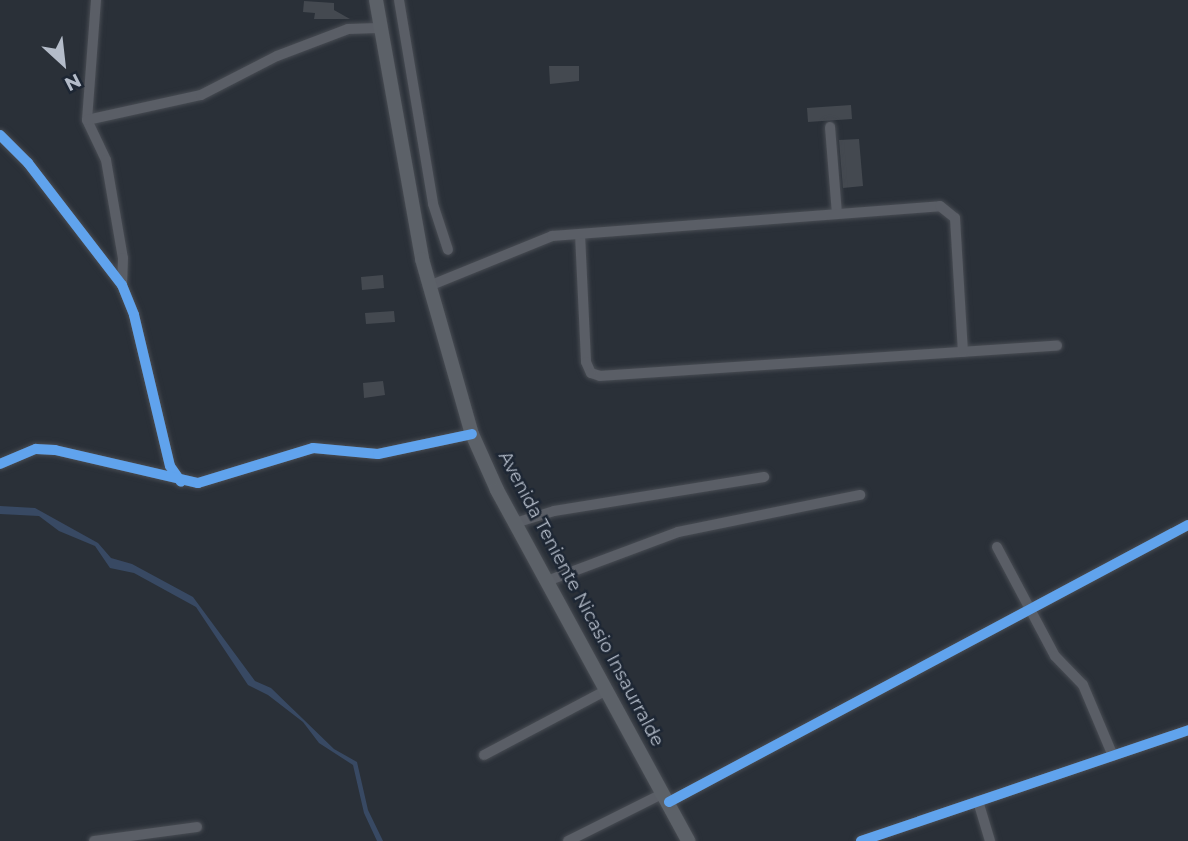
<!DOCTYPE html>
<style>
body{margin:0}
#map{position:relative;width:1188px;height:841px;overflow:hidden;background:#2a3038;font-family:Montserrat,sans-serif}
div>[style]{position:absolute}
.water>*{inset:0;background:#384963}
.building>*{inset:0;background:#444950}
.roads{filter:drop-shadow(0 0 2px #484c53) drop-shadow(0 0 2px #484c53)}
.minor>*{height:10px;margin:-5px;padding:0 5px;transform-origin:5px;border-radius:5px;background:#5a5e66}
.major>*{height:14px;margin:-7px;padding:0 7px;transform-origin:7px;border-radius:7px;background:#5c6168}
.cycleway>*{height:10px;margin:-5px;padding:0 5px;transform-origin:5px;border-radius:5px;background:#60a3ed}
span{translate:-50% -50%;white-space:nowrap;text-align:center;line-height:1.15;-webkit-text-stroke:5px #1d2633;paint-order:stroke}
.street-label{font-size:18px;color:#b4bcc9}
.north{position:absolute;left:28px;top:28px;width:70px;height:70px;-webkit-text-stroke:5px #1d2633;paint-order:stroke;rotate:153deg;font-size:19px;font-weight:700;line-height:28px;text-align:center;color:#b4bcc9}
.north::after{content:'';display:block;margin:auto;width:24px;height:32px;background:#b4bcc9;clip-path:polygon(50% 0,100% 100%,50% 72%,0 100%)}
</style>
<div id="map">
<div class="water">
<i style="clip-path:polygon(0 506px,35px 508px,98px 543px,111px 558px,132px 564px,193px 597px,255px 681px,271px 688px,334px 749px,357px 762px,368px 810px,383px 841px,377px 841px,364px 813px,353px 765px,319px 743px,303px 722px,268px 695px,248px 685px,196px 607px,134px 573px,110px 568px,95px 546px,59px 531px,39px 516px,0 514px)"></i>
</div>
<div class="building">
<i style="clip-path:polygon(304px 1px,334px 3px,334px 10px,350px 19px,314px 19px,315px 13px,303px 12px)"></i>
<i style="clip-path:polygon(549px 66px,579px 66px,579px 81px,550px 84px)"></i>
<i style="clip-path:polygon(851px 105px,852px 119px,808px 122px,807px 108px)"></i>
<i style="clip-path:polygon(859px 139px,863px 186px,843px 188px,839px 140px)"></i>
<i style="clip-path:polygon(383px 275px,384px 288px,362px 290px,361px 277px)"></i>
<i style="clip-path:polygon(394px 311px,395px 322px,366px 324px,365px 313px)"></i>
<i style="clip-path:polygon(383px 381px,385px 395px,364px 398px,363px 383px)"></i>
</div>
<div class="roads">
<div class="minor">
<i style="left:96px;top:0;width:120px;rotate:94.3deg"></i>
<i style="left:87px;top:120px;width:44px;rotate:64.6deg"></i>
<i style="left:106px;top:160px;width:99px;rotate:80.2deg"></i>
<i style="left:123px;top:258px;width:27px;rotate:92deg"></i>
<i style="left:399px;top:0;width:207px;rotate:80.5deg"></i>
<i style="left:433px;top:204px;width:48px;rotate:71.9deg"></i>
<i style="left:87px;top:120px;width:117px;rotate:-12.4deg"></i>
<i style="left:201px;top:95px;width:85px;rotate:-27.2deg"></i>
<i style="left:277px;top:56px;width:76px;rotate:-20.8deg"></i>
<i style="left:348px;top:29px;width:30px;rotate:-2deg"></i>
<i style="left:830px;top:127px;width:87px;rotate:85.4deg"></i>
<i style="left:0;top:135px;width:40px;rotate:45deg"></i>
<i style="left:28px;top:163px;width:154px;rotate:52.4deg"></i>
<i style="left:122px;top:285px;width:32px;rotate:68deg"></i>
<i style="left:134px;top:315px;width:155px;rotate:76.6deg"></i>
<i style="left:170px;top:466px;width:19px;rotate:55deg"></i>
<i style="left:580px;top:234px;width:128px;rotate:87.3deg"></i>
<i style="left:586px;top:362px;width:12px;rotate:66deg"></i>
<i style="left:591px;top:373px;width:9px;rotate:18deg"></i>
<i style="left:600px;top:376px;width:458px;rotate:-3.8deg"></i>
<i style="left:429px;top:286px;width:133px;rotate:-22.1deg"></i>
<i style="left:552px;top:236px;width:389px;rotate:-4.4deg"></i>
<i style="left:940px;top:206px;width:19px;rotate:39deg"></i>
<i style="left:955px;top:218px;width:134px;rotate:86.6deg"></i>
<i style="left:0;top:464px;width:39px;rotate:-23deg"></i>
<i style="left:36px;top:449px;width:19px;rotate:3deg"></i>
<i style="left:55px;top:450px;width:147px;rotate:13deg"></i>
<i style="left:198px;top:483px;width:120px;rotate:-16.9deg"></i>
<i style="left:313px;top:448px;width:65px;rotate:5.3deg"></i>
<i style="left:378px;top:454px;width:96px;rotate:-12deg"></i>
<i style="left:515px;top:523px;width:41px;rotate:-17.1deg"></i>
<i style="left:554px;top:511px;width:213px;rotate:-9.2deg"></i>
<i style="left:997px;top:547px;width:123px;rotate:62deg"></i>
<i style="left:1055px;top:656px;width:40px;rotate:46deg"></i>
<i style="left:1083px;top:685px;width:77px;rotate:67.1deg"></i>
<i style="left:547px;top:581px;width:140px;rotate:-20.5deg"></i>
<i style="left:678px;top:532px;width:186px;rotate:-11.5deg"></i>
<i style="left:484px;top:755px;width:139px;rotate:-27.9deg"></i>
<i style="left:978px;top:801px;width:42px;rotate:73.3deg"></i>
<i style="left:669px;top:802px;width:588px;rotate:-28.09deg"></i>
<i style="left:94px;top:841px;width:104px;rotate:-7.7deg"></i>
<i style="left:568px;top:841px;width:107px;rotate:-26.6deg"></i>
<i style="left:861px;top:841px;width:345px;rotate:-18.7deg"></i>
</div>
<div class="major">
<i style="left:376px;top:0;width:263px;rotate:79.9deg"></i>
<i style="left:422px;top:259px;width:182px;rotate:74.1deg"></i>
<i style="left:472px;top:434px;width:61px;rotate:65.9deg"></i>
<i style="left:497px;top:490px;width:400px;rotate:61.4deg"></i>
</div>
</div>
<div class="cycleway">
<i style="left:0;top:135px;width:40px;rotate:45deg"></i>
<i style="left:28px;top:163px;width:154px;rotate:52.4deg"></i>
<i style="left:122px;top:285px;width:32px;rotate:68deg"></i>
<i style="left:134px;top:315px;width:155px;rotate:76.6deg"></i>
<i style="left:170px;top:466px;width:19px;rotate:55deg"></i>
<i style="left:0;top:464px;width:39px;rotate:-23deg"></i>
<i style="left:36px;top:449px;width:19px;rotate:3deg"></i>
<i style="left:55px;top:450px;width:147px;rotate:13deg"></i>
<i style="left:198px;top:483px;width:120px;rotate:-16.9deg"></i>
<i style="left:313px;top:448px;width:65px;rotate:5.3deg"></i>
<i style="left:378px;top:454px;width:96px;rotate:-12deg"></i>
<i style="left:669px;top:802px;width:588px;rotate:-28.09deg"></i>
<i style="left:861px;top:841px;width:345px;rotate:-18.7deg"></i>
</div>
<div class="street-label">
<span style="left:581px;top:599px;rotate:62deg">Avenida Teniente Nicasio Insaurralde</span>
</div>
<div class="north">N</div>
</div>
